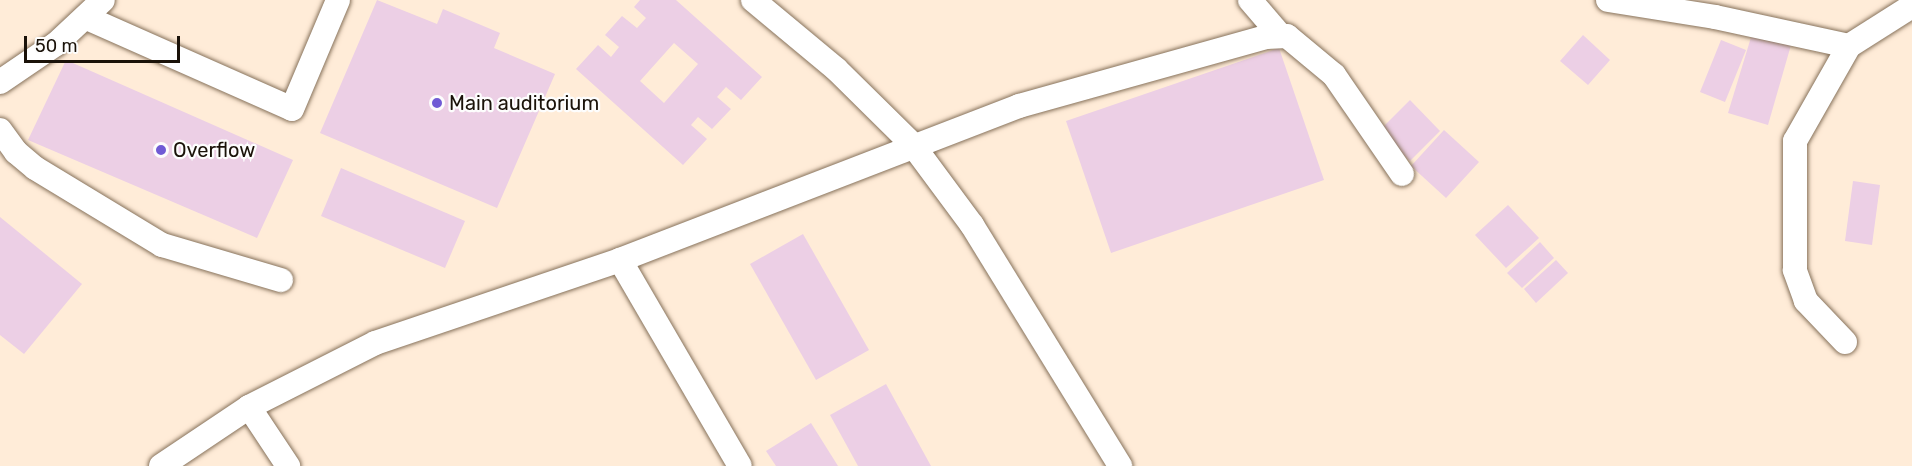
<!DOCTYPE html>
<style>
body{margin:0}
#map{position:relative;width:1912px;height:466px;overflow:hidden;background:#ffecd8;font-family:Rubik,sans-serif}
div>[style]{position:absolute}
.building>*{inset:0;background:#eccfe5}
.roads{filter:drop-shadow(0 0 2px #87725b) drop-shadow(0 0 2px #87725b)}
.minor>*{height:24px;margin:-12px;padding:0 12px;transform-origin:12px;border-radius:12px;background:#fff}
.dots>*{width:16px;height:16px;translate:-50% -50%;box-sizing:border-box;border:3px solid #fdfdfd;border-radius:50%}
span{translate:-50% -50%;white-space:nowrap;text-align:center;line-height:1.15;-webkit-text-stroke:4.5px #fdfdfd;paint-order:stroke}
.poi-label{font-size:20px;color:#1a1209}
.left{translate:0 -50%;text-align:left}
.scale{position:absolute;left:24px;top:36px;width:156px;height:27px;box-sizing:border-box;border:3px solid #1a1209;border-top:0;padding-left:8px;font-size:18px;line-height:21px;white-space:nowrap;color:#1a1209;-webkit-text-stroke:4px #fdfdfd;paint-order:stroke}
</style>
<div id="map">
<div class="building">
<i style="clip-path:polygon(377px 0,437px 24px,443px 9px,500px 33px,494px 48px,555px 74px,497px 208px,320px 133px)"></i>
<i style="clip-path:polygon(evenodd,640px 0,676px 0,762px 77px,741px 100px,726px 87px,717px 97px,731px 109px,712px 129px,698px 117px,691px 125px,707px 139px,683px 165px,576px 69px,598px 45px,611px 57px,619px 47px,605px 35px,622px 16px,637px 28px,646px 18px,634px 7px,640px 0,674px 43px,698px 64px,664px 103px,640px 81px,674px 43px)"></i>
<i style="clip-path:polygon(1752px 34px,1791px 45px,1768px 125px,1728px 113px)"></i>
<i style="clip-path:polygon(1583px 35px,1610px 60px,1588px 85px,1560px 61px)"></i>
<i style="clip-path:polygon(1721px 40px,1746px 50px,1725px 102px,1700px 92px)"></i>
<i style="clip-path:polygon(1279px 48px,1324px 180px,1111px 253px,1066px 121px)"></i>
<i style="clip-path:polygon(66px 60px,293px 160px,257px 238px,28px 140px)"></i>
<i style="clip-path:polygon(1410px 100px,1440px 131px,1410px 161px,1379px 131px)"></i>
<i style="clip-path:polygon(1444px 130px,1479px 162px,1446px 198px,1411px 166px)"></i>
<i style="clip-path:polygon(341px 168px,465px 221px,445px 268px,321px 216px)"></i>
<i style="clip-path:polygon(1853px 181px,1880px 185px,1872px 245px,1845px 241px)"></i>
<i style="clip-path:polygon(1508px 205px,1539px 238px,1506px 268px,1475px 235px)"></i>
<i style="clip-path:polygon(0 217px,82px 284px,24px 354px,0 335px)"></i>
<i style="clip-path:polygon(803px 234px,869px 350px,816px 380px,750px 264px)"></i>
<i style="clip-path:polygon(1540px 242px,1554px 258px,1522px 288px,1507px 273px)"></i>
<i style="clip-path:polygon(1556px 260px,1568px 273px,1536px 303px,1524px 289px)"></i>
<i style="clip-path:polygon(886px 384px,931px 466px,858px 466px,830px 415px)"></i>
<i style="clip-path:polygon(811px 423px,838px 466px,776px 466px,766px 451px)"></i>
</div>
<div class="roads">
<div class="minor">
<i style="left:753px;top:0;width:108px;rotate:39.7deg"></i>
<i style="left:836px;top:69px;width:107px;rotate:44.6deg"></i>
<i style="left:912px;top:144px;width:101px;rotate:53.5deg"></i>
<i style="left:972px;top:225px;width:283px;rotate:58.4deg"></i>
<i style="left:1250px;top:0;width:46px;rotate:49.4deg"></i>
<i style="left:1608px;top:0;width:108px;rotate:9deg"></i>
<i style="left:1715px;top:17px;width:137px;rotate:12.2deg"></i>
<i style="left:87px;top:18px;width:224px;rotate:23.9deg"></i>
<i style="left:292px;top:109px;width:118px;rotate:-67.1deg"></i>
<i style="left:0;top:82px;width:68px;rotate:-34.2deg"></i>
<i style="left:56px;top:44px;width:64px;rotate:-43.1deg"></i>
<i style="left:0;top:130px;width:27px;rotate:54deg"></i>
<i style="left:16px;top:152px;width:25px;rotate:40deg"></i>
<i style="left:35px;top:168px;width:149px;rotate:31.2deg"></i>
<i style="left:162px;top:245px;width:124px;rotate:16.4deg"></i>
<i style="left:620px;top:260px;width:238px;rotate:59.8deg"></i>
<i style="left:1845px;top:342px;width:57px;rotate:-133.6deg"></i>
<i style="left:1806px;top:301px;width:33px;rotate:-110deg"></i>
<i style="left:1795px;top:270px;width:129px;rotate:-90deg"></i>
<i style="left:1795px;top:141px;width:109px;rotate:-60.4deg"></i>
<i style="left:1849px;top:46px;width:75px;rotate:-32.4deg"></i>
<i style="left:249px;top:407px;width:71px;rotate:56.5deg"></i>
<i style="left:161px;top:466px;width:106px;rotate:-33.8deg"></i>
<i style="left:249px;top:407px;width:141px;rotate:-26.9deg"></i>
<i style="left:375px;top:343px;width:259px;rotate:-18.7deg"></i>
<i style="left:620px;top:260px;width:428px;rotate:-21.1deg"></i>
<i style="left:1019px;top:106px;width:256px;rotate:-15.6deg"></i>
<i style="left:1266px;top:37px;width:21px;rotate:-3deg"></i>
<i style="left:1287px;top:36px;width:61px;rotate:39.7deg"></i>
<i style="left:1334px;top:75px;width:120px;rotate:55.5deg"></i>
</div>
</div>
<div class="dots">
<i style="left:437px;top:103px;background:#705bd5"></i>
<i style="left:161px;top:150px;background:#705bd5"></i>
</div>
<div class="poi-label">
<span class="left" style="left:449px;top:103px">Main auditorium</span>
<span class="left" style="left:173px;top:150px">Overflow</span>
</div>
<div class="scale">50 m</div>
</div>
